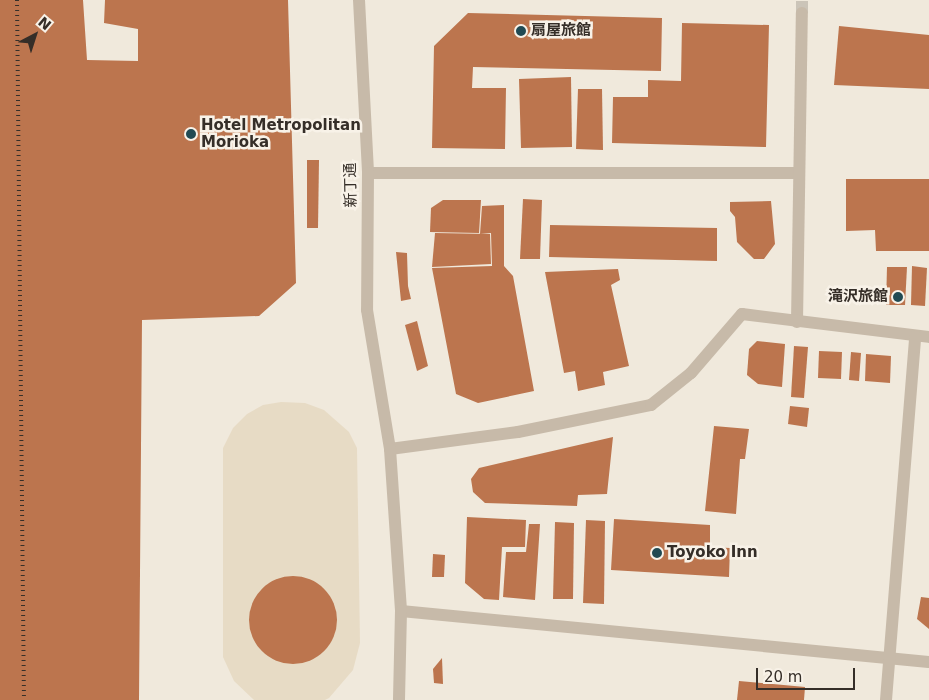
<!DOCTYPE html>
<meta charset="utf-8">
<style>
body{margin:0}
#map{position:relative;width:929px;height:700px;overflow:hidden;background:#f0e9dc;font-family:"DejaVu Sans","Noto Sans JP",sans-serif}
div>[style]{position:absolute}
.plaza>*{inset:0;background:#e7dbc5}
.building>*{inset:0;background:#bc754e}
.round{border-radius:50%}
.minor-tunnel>*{height:12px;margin-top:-6px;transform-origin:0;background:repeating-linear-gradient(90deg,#cbc4b8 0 12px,transparent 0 18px)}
.minor>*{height:12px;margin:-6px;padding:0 6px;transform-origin:6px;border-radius:6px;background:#c7baa9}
.tertiary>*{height:12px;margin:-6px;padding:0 6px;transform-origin:6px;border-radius:6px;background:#c7baa9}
.rail>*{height:4px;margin-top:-2px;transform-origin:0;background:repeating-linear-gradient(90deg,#352e28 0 1px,transparent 0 5px)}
.dots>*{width:14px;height:14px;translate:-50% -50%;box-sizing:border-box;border:2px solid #f8f2e8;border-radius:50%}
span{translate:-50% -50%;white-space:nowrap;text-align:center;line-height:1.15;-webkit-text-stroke:5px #f8f2e8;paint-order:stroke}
.poi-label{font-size:15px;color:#352e28;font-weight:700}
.left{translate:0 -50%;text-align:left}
.right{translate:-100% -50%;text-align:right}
.street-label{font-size:15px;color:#352e28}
.north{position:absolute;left:10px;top:10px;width:50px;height:50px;-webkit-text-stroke:4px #f8f2e8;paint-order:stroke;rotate:40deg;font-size:14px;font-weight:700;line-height:20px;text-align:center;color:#352e28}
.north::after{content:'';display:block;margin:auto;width:18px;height:22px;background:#352e28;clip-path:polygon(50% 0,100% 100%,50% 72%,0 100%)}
.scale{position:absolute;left:756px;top:668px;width:99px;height:22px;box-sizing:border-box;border:2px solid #352e28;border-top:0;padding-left:6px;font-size:15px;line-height:18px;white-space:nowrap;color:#352e28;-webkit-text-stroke:4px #f8f2e8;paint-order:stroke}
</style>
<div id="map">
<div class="plaza">
<i style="clip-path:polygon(281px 402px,305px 403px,324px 410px,349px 432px,357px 448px,360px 643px,353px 670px,329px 698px,325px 700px,254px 700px,234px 681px,223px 657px,223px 448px,233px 428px,247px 414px,263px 405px)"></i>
</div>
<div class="building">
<i style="clip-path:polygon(0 0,83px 0,87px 60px,138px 61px,138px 29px,104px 23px,105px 0,288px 0,296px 283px,259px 316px,142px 320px,139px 700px,0 700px)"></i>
<i style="clip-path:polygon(468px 13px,662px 18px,661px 71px,473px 67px,472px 88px,506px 88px,505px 149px,432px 148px,434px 46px)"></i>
<i style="clip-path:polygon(682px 23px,769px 25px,766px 147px,612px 143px,613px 97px,648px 97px,648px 80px,681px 81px)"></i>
<i style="clip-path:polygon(839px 26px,929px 35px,929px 89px,834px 85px)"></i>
<i style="clip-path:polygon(571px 77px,572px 147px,521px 148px,519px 79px)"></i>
<i style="clip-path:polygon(578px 89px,602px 89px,603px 150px,576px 149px)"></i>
<i style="clip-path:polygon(307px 160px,319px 160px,318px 228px,307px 228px)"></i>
<i style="clip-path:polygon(846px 179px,929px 179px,929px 251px,876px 251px,875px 230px,846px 231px)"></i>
<i style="clip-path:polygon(523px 199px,542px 200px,540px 259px,520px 259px)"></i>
<i style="clip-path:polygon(443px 200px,481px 200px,479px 233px,430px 232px,431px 208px)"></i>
<i style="clip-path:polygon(771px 201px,775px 244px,764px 259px,754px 259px,737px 242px,735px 217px,730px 211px,730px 202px)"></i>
<i style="clip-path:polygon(504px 205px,504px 266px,513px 276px,534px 391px,478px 403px,456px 394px,432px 268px,492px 266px,491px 233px,480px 234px,482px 206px)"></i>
<i style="clip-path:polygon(550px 225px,717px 228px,717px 261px,549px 257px)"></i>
<i style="clip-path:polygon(435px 233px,490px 234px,491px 264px,432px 267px)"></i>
<i style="clip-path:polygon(396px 252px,407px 253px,408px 286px,411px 299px,401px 301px)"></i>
<i style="clip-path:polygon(912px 266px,927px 268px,925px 306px,911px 305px)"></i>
<i style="clip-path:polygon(887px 267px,907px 267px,905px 305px,886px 305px)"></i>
<i style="clip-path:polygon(618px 269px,620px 280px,611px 285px,629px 366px,603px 372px,605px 385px,578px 391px,575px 371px,564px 373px,545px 272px)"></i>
<i style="clip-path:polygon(417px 321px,428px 366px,417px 371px,405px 325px)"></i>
<i style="clip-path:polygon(757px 341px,785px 344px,782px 387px,758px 384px,747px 375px,749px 349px)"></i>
<i style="clip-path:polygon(794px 346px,808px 347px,804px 398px,791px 397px)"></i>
<i style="clip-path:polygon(819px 351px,842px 352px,841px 379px,818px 378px)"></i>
<i style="clip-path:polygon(851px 352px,861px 353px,859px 381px,849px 380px)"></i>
<i style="clip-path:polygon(866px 354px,891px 356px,890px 383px,865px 381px)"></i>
<i style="clip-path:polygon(790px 406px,809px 408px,807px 427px,788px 424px)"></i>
<i style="clip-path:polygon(714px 426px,749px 429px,745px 459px,740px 459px,736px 514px,705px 511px)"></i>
<i style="clip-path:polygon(613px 437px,607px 494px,578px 495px,577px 506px,485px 503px,473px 492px,471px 479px,479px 468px)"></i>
<i style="clip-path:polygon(467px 517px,526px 520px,525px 547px,502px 547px,499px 600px,484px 599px,465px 583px)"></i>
<i style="clip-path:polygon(614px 519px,710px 525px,710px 547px,730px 548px,729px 577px,611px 570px)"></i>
<i style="clip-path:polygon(586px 520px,605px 521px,604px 604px,583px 603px)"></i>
<i style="clip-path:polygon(555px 522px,574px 523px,573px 599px,553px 599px)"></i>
<i style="clip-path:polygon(529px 524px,540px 524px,535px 600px,503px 597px,506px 552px,526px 552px)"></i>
<i style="clip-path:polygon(433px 554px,445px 555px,444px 577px,432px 577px)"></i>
<i class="round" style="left:249px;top:576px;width:88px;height:88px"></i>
<i style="clip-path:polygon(921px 597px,929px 598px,929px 629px,917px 619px)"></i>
<i style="clip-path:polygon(442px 658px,443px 684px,434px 683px,433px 669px)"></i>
<i style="clip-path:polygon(739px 681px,805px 687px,804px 700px,737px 700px)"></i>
</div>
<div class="minor-tunnel">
<i style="left:802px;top:13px;width:13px;rotate:-90deg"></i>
</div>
<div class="minor">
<i style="left:368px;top:173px;width:431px"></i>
<i style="left:797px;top:322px;width:309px;rotate:-89.1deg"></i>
<i style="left:390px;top:449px;width:129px;rotate:-7.6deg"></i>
<i style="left:518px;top:432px;width:136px;rotate:-11.5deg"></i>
<i style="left:651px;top:405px;width:51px;rotate:-38.7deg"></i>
<i style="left:691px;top:373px;width:78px;rotate:-49.2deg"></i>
<i style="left:742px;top:314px;width:188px;rotate:7deg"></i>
<i style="left:401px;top:611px;width:530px;rotate:5.52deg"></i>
<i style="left:886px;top:700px;width:365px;rotate:-85.4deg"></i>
</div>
<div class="tertiary">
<i style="left:359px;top:0;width:173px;rotate:87deg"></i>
<i style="left:368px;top:173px;width:137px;rotate:90.4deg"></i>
<i style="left:367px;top:310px;width:141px;rotate:80.6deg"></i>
<i style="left:390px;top:449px;width:162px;rotate:86.1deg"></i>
<i style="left:401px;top:611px;width:89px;rotate:91.3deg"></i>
</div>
<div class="rail">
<i style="left:17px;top:0;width:700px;rotate:89.43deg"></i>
</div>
<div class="dots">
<i style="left:521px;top:31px;background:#214a53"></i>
<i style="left:191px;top:134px;background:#214a53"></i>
<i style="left:898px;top:297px;background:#214a53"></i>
<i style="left:657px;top:553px;background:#214a53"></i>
</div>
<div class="poi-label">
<span class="left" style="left:531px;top:31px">扇屋旅館</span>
<span class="left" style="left:201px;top:134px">Hotel Metropolitan<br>Morioka</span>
<span class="right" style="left:888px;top:297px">滝沢旅館</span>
<span class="left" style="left:667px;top:553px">Toyoko Inn</span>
</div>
<div class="street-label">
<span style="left:351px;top:185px;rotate:-91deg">新丁通</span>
</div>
<div class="north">N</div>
<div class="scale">20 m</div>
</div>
